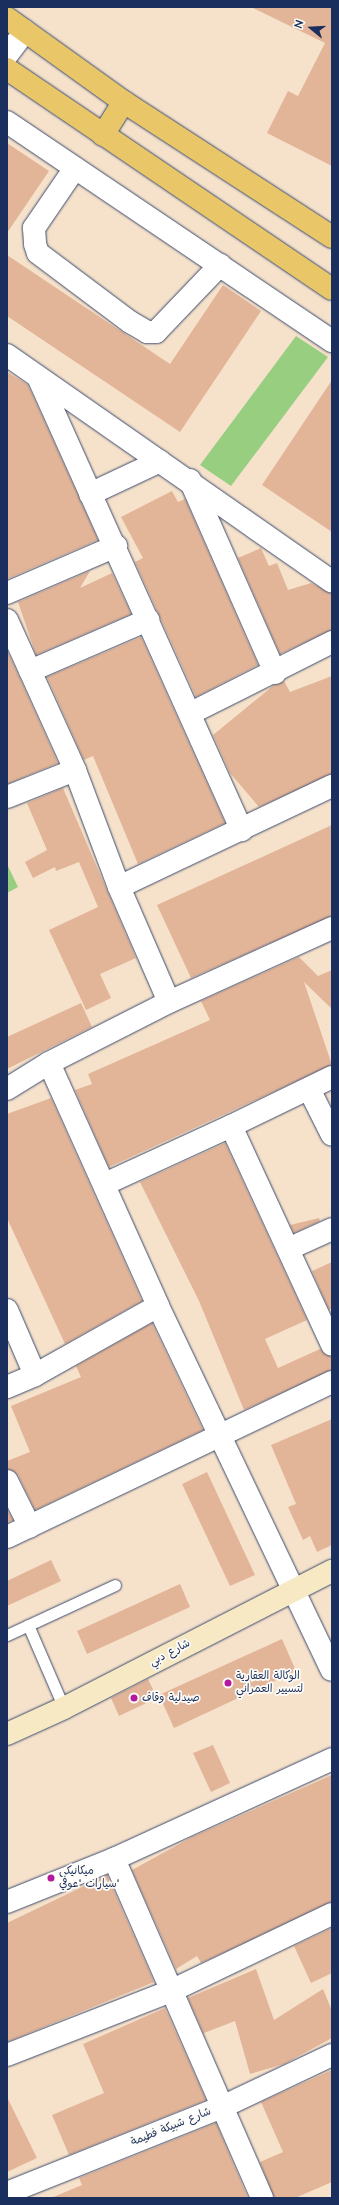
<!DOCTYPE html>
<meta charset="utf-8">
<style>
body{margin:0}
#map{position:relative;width:339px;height:2205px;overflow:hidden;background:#f6e2cb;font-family:"Architects Daughter","Playpen Sans Arabic",sans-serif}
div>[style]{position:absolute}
.green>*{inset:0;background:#98ce80}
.building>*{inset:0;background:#e3b598}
.roads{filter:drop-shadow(0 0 1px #3c4a6e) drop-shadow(0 0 1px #3c4a6e)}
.service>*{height:11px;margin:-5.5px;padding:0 5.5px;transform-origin:5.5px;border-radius:5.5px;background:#fff}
.minor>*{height:22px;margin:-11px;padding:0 11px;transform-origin:11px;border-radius:11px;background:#fff}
.secondary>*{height:22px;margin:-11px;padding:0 11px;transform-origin:11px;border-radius:11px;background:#f6e9c3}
.primary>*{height:22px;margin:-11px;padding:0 11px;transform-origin:11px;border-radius:11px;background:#e9c769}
.dots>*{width:11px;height:11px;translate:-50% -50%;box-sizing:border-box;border:2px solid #fdfcf7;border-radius:50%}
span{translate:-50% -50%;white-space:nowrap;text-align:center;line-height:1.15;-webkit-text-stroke:3.5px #fdfcf7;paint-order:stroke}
.street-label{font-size:11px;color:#1b2f5e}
.poi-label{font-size:11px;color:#1b2f5e}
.left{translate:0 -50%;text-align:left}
.frame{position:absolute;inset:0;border:8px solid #1b2f5e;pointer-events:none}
.north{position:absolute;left:291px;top:8px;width:40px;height:40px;-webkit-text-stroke:3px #fdfcf7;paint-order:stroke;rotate:288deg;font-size:11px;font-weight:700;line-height:16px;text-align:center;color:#1b2f5e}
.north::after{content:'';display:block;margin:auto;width:14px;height:18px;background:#1b2f5e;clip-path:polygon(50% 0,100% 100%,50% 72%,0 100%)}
</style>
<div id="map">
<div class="green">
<i style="clip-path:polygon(296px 336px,328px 357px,231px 486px,200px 465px)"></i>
<i style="clip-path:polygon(7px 864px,18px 887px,7px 893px)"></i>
</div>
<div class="building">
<i style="clip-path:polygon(251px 7px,332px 7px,332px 166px,267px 133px,288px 91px,298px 96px,325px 43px)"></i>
<i style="clip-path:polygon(7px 143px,49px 171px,7px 233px)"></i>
<i style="clip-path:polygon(7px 255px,170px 364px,223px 285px,261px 311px,180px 432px,7px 316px)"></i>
<i style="clip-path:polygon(7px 372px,28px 385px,98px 540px,7px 579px)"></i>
<i style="clip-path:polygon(332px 380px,332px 532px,262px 485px)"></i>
<i style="clip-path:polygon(172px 491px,178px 502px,185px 499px,258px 665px,196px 697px,135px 562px,143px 558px,121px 517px)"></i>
<i style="clip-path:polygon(261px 548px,269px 566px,277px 563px,288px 590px,311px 583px,332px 594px,332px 630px,280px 654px,238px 558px)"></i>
<i style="clip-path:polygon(90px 571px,80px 588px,112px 573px,131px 614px,36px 655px,18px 602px)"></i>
<i style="clip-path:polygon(141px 637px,225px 823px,138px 864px,93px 756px,84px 760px,47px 677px)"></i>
<i style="clip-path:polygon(7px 650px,58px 763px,7px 784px)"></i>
<i style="clip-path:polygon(332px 676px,332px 774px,259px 807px,230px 773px,213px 735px,274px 685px,284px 681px,290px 692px)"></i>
<i style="clip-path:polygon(63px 788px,136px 958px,100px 974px,111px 998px,86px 1010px,49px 930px,98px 907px,79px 862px,56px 871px,55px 867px,33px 878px,25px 862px,47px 850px,27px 803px)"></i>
<i style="clip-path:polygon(332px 825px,332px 916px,191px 978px,157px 905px)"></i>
<i style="clip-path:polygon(299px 957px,318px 976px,332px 970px,332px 1009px,304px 982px,332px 1065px,109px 1167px,75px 1090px,92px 1084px,88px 1074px,210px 1020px,201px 1001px)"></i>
<i style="clip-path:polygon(81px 1003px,92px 1027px,7px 1069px,7px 1037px)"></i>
<i style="clip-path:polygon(51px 1098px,142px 1301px,65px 1344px,7px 1218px,7px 1114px)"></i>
<i style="clip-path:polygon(225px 1143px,307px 1320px,265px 1339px,278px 1368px,320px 1349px,332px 1357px,332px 1370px,244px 1410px,199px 1301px,140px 1182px)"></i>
<i style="clip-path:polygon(319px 1218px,320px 1221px,294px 1233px,290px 1225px)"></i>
<i style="clip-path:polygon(332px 1262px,332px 1308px,329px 1310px,312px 1271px)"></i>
<i style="clip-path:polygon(152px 1323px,203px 1430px,35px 1510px,18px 1475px,7px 1469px,7px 1461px,30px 1452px,11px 1406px,81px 1377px,76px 1366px)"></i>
<i style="clip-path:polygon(332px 1419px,332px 1545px,317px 1552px,310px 1536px,303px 1540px,288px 1507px,296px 1504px,271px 1445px)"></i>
<i style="clip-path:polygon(207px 1472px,255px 1575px,230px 1586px,182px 1484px)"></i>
<i style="clip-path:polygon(7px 1509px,13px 1520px,7px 1523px)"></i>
<i style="clip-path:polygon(51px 1560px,61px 1581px,7px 1606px,7px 1581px)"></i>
<i style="clip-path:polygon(180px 1584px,190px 1607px,87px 1654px,77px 1631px)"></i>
<i style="clip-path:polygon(282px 1639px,296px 1671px,174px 1728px,159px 1695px)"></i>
<i style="clip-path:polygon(148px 1679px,157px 1698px,119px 1716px,111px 1698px)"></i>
<i style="clip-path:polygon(213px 1745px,230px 1783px,211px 1792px,193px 1753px)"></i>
<i style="clip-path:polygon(332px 1775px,332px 1902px,201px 1963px,197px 1956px,176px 1969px,132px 1870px,192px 1837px)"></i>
<i style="clip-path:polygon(107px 1875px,154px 1982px,7px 2042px,7px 1923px)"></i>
<i style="clip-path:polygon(332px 1928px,332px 1973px,311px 1983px,294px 1946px)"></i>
<i style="clip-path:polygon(256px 1969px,274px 2020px,323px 1989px,332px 2011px,332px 2038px,284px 2064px,250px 2074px,235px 2021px,204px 2033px,206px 2039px,188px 1998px)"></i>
<i style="clip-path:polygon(165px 2008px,206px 2100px,69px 2155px,52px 2115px,104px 2093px,83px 2044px)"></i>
<i style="clip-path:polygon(332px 2070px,332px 2182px,295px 2198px,274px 2198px,260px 2162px,283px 2152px,261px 2102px)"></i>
<i style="clip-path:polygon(7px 2097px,37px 2158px,7px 2172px)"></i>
<i style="clip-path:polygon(216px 2123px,248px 2198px,51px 2198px,82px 2185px,79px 2178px)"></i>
</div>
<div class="roads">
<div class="service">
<i style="left:28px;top:1625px;width:90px;rotate:66.6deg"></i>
<i style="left:7px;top:1635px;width:119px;rotate:-24.8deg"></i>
</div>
<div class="minor">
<i style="left:7px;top:55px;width:30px;rotate:-53deg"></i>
<i style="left:7px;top:122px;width:392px;rotate:34deg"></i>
<i style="left:75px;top:168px;width:73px;rotate:124.3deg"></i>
<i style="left:34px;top:228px;width:16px;rotate:86deg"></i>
<i style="left:35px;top:244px;width:9px;rotate:72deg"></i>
<i style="left:38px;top:253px;width:115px;rotate:36.9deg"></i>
<i style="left:130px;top:322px;width:20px;rotate:30deg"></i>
<i style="left:147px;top:332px;width:9px"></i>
<i style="left:156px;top:332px;width:93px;rotate:-46.3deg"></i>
<i style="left:7px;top:355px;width:396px;rotate:34.9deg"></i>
<i style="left:38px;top:377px;width:497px;rotate:65.8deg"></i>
<i style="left:190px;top:480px;width:211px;rotate:66.2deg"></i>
<i style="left:90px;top:494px;width:77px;rotate:-25.2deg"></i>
<i style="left:7px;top:593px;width:119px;rotate:-23.3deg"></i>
<i style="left:7px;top:620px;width:165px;rotate:65.6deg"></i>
<i style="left:75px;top:770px;width:125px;rotate:69.4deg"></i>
<i style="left:119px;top:887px;width:236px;rotate:-25.4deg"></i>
<i style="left:30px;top:671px;width:129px;rotate:-23.4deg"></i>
<i style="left:191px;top:713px;width:158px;rotate:-26.7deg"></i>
<i style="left:7px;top:797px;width:73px;rotate:-21.7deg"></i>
<i style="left:119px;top:887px;width:125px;rotate:66.5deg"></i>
<i style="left:332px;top:928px;width:179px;rotate:155.6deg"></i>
<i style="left:169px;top:1002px;width:135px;rotate:153.1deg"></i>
<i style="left:49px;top:1063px;width:266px;rotate:65.8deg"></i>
<i style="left:158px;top:1306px;width:403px;rotate:64.5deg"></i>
<i style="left:332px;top:1077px;width:112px;rotate:154.1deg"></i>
<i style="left:231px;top:1126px;width:241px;rotate:65.2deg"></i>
<i style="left:7px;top:1089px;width:49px;rotate:-31.8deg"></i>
<i style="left:309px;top:1089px;width:51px;rotate:63.4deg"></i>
<i style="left:105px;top:1184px;width:139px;rotate:-24.7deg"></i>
<i style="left:288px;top:1249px;width:48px;rotate:-24.4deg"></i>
<i style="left:7px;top:1310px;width:71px;rotate:66.7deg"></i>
<i style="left:7px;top:1387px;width:30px;rotate:-23deg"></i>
<i style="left:35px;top:1375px;width:141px;rotate:-29.3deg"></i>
<i style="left:7px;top:1481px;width:51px;rotate:63.4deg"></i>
<i style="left:7px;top:1537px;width:360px;rotate:-25.5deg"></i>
<i style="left:114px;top:1859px;width:370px;rotate:66.4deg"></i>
<i style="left:7px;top:1902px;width:115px;rotate:-21.9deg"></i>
<i style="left:114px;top:1859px;width:240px;rotate:-24.6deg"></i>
<i style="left:7px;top:2055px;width:176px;rotate:-21.3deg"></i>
<i style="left:171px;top:1991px;width:178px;rotate:-25.6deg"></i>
<i style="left:7px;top:2193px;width:232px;rotate:-21.8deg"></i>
<i style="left:222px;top:2107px;width:122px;rotate:-25.3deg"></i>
</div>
<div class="secondary">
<i style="left:7px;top:1734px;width:63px;rotate:-24.5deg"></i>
<i style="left:64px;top:1708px;width:301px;rotate:-27.1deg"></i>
</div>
<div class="primary">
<i style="left:7px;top:18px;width:144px;rotate:35.7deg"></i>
<i style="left:124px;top:102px;width:248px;rotate:33deg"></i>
<i style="left:7px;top:69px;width:392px;rotate:34.1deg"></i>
<i style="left:103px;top:135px;width:39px;rotate:-58deg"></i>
</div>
</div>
<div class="dots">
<i style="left:228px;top:1683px;background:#b5179e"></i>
<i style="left:134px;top:1698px;background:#b5179e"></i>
<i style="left:51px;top:1878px;background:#b5179e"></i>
</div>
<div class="street-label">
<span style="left:170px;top:1653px;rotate:-28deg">شارع دبي</span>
<span style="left:171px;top:2127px;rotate:-22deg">شارع شبيكة فطيمة</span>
</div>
<div class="poi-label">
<span class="left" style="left:236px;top:1683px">الوكالة العقارية<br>لتسيير العمراني</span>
<span class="left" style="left:142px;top:1698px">صيدلية وقاف</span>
<span class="left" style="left:59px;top:1878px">ميكانيكي<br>سيارات "عوفي"</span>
</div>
<div class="frame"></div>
<div class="north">N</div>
</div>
